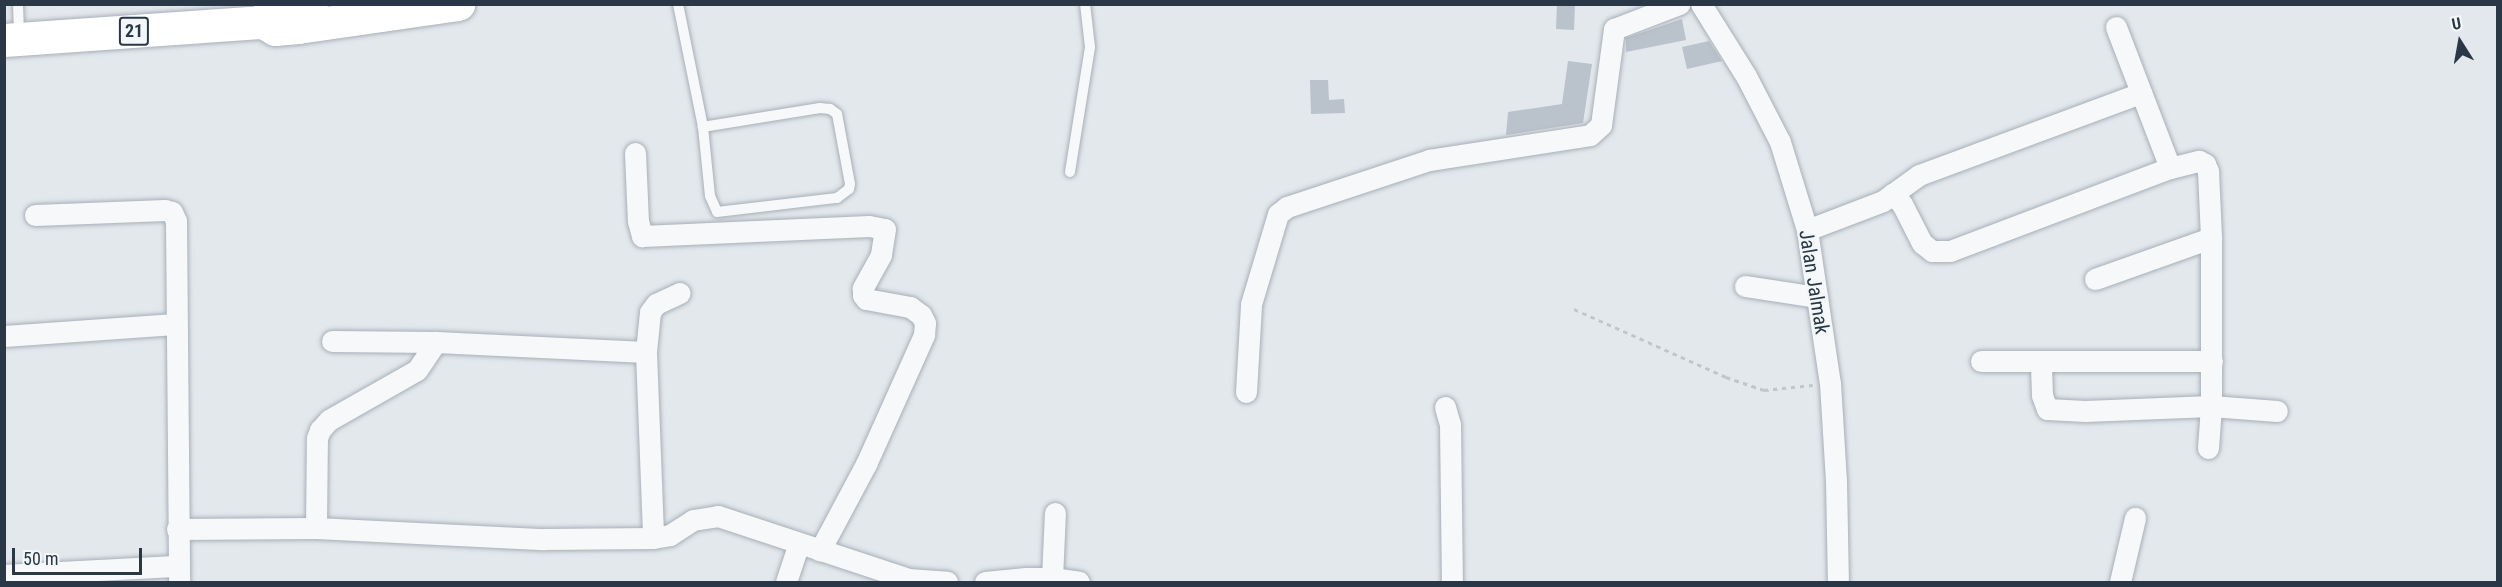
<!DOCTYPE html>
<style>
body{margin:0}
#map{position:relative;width:2502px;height:587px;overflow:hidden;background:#e3e8ec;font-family:"Roboto Condensed",sans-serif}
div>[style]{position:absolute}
.building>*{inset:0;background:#bac2cb}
.path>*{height:3px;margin-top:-1.5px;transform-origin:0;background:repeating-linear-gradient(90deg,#c1c6cb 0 4.5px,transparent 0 9px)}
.roads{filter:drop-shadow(0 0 2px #a7afb7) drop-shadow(0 0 2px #a7afb7)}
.lane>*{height:10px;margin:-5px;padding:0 5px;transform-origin:5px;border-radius:5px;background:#f7f8fa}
.street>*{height:21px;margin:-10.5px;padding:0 10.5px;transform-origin:10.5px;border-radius:10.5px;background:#f7f8fa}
.highway>*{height:33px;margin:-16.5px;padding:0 16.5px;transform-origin:16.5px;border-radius:16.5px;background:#fff}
span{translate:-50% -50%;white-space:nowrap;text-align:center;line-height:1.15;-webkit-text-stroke:4.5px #f3f7f9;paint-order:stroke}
.shield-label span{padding:2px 4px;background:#f3f7f9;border:2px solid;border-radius:4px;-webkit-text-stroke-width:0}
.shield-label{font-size:18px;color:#293746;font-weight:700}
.street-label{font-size:20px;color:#293746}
.frame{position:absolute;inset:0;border:6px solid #293746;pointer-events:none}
.north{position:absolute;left:2430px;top:12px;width:60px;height:60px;-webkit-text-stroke:4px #f3f7f9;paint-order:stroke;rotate:349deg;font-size:16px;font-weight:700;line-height:24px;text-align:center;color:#293746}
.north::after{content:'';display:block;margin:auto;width:21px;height:27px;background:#293746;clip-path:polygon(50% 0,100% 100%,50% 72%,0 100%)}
.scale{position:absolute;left:12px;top:548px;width:130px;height:27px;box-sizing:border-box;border:3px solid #293746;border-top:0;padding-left:8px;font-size:18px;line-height:21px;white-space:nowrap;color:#293746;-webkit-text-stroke:4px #f3f7f9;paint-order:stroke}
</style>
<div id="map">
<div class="building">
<i style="clip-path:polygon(1557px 4px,1575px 4px,1574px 30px,1556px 29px)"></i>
<i style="clip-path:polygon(1682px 19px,1686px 40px,1626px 52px,1626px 38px)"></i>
<i style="clip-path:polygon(1709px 41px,1722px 61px,1687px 69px,1682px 47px)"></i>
<i style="clip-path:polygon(1568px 61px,1592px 64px,1583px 123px,1506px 135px,1508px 112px,1562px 104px)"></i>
<i style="clip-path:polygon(1310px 80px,1328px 80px,1329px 100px,1344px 99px,1345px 113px,1311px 114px)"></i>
</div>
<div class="path">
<i style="left:1574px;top:309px;width:167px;rotate:24.1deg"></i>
<i style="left:1726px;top:377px;width:40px;rotate:18.9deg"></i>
<i style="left:1764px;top:390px;width:49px;rotate:-5.8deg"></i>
</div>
<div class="roads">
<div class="lane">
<i style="left:18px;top:4px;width:30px;rotate:88deg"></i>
<i style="left:678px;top:4px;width:126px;rotate:78.5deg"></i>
<i style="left:703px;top:127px;width:69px;rotate:84.2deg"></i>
<i style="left:710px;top:196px;width:17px;rotate:66deg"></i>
<i style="left:717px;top:212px;width:121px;rotate:-6.7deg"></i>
<i style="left:837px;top:198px;width:15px;rotate:-37deg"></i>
<i style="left:849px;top:189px;width:5px;rotate:-79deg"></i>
<i style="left:850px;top:184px;width:71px;rotate:-100.5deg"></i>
<i style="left:837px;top:114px;width:9px;rotate:-144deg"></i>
<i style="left:830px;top:109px;width:10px;rotate:-174deg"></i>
<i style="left:820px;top:108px;width:119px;rotate:170.8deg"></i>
<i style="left:1070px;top:172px;width:127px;rotate:-80.9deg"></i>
<i style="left:1090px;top:47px;width:43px;rotate:-96.6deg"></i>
</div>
<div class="street">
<i style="left:1701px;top:4px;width:85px;rotate:58deg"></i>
<i style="left:1746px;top:76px;width:74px;rotate:62.7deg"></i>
<i style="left:1780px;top:142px;width:92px;rotate:72.9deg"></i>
<i style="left:1807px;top:230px;width:155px;rotate:81.5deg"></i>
<i style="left:1830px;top:383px;width:98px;rotate:86.5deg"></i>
<i style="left:1836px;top:481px;width:101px;rotate:88.9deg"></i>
<i style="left:2116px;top:27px;width:151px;rotate:69deg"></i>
<i style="left:635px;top:153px;width:68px;rotate:87.5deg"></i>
<i style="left:638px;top:221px;width:16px;rotate:75deg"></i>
<i style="left:642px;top:236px;width:227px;rotate:-2.5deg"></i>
<i style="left:869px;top:226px;width:16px;rotate:11deg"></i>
<i style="left:885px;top:229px;width:26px;rotate:99deg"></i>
<i style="left:881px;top:255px;width:38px;rotate:119deg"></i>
<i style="left:863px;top:288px;width:7px;rotate:90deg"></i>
<i style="left:863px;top:295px;width:5px;rotate:53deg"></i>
<i style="left:866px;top:299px;width:45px;rotate:10.3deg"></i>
<i style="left:910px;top:307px;width:14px;rotate:36deg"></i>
<i style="left:921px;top:315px;width:9px;rotate:63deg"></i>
<i style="left:925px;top:323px;width:12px;rotate:95deg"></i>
<i style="left:924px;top:335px;width:141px;rotate:114.2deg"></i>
<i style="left:866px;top:464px;width:98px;rotate:118.1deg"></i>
<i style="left:1892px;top:194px;width:14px;rotate:45deg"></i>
<i style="left:1902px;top:204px;width:44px;rotate:62.9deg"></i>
<i style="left:1922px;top:243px;width:13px;rotate:39deg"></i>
<i style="left:1932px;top:251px;width:18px"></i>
<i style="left:1950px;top:251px;width:235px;rotate:-20.7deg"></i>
<i style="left:2170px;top:168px;width:30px;rotate:-14deg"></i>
<i style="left:2199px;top:161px;width:7px;rotate:27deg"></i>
<i style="left:2205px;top:164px;width:8px;rotate:67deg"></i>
<i style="left:2208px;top:171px;width:67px;rotate:87.4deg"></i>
<i style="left:2211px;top:238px;width:168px;rotate:90deg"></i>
<i style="left:2211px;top:406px;width:126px;rotate:177.7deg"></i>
<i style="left:2085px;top:411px;width:38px;rotate:-177deg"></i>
<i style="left:2047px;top:409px;width:15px;rotate:-110deg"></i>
<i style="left:2042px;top:395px;width:34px;rotate:-92deg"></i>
<i style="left:35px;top:215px;width:130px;rotate:-2.2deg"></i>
<i style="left:165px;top:210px;width:7px;rotate:16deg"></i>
<i style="left:172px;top:212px;width:10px;rotate:66deg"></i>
<i style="left:176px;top:221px;width:361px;rotate:89.5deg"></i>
<i style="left:1807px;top:230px;width:81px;rotate:-20.9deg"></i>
<i style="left:1883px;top:201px;width:44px;rotate:-35.8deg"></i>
<i style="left:1919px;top:175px;width:237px;rotate:-20.3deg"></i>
<i style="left:2095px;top:279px;width:123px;rotate:-19.5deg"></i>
<i style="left:1745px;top:286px;width:73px;rotate:8.7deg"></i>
<i style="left:4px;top:336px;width:171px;rotate:-4deg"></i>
<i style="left:332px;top:341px;width:104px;rotate:0.6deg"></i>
<i style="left:646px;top:352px;width:40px;rotate:-84.3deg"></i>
<i style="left:650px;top:312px;width:10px;rotate:-53deg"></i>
<i style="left:656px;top:304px;width:26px;rotate:-25deg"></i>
<i style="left:1981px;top:361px;width:231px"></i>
<i style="left:1246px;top:392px;width:88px;rotate:-86.7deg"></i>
<i style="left:1251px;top:304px;width:94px;rotate:-73.3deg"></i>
<i style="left:1278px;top:214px;width:11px;rotate:-38deg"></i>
<i style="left:1287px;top:207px;width:150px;rotate:-18.3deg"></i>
<i style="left:1429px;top:160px;width:163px;rotate:-8.8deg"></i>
<i style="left:1590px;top:135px;width:15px;rotate:-42deg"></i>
<i style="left:1601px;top:125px;width:97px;rotate:-82.3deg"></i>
<i style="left:1614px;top:29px;width:70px;rotate:-21deg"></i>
<i style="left:1445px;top:407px;width:18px;rotate:74deg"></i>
<i style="left:1450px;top:424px;width:158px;rotate:89.3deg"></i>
<i style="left:2208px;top:448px;width:42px;rotate:-85.9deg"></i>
<i style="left:2211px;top:406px;width:66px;rotate:4.3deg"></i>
<i style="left:316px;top:528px;width:90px;rotate:-89.4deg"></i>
<i style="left:317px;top:438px;width:9px;rotate:-69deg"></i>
<i style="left:320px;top:430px;width:13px;rotate:-48deg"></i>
<i style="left:329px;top:420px;width:101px;rotate:-29.6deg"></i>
<i style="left:417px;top:370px;width:34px;rotate:-56deg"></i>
<i style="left:436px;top:342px;width:210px;rotate:2.7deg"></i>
<i style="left:646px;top:352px;width:186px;rotate:87.8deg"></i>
<i style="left:177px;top:529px;width:139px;rotate:-0.4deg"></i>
<i style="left:316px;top:528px;width:228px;rotate:2.8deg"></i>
<i style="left:544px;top:539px;width:109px;rotate:-0.5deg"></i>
<i style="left:653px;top:538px;width:17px;rotate:-10deg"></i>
<i style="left:670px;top:535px;width:27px;rotate:-33deg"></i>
<i style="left:693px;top:520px;width:25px;rotate:-9deg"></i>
<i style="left:718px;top:516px;width:200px;rotate:18.3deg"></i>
<i style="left:908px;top:579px;width:39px;rotate:4deg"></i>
<i style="left:4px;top:575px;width:174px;rotate:-3deg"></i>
<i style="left:1052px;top:578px;width:65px;rotate:-87.4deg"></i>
<i style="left:786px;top:582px;width:41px;rotate:-71.6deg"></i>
<i style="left:985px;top:582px;width:41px;rotate:-5.6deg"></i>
<i style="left:1026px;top:578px;width:26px"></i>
<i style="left:1052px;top:578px;width:27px;rotate:8deg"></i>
<i style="left:2120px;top:582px;width:66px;rotate:-76.8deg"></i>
</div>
<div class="highway">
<i style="left:311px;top:4px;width:40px;rotate:171.5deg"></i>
<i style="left:271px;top:10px;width:14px;rotate:124deg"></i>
<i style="left:263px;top:22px;width:14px;rotate:30deg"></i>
<i style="left:275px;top:29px;width:23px;rotate:-5deg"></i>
<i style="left:298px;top:27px;width:162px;rotate:-8.2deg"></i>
<i style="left:4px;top:40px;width:260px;rotate:-4deg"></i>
</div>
</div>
<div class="shield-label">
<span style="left:134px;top:31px">21</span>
</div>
<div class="street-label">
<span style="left:1814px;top:282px;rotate:81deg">Jalan Jalmak</span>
</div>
<div class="frame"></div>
<div class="north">U</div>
<div class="scale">50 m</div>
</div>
